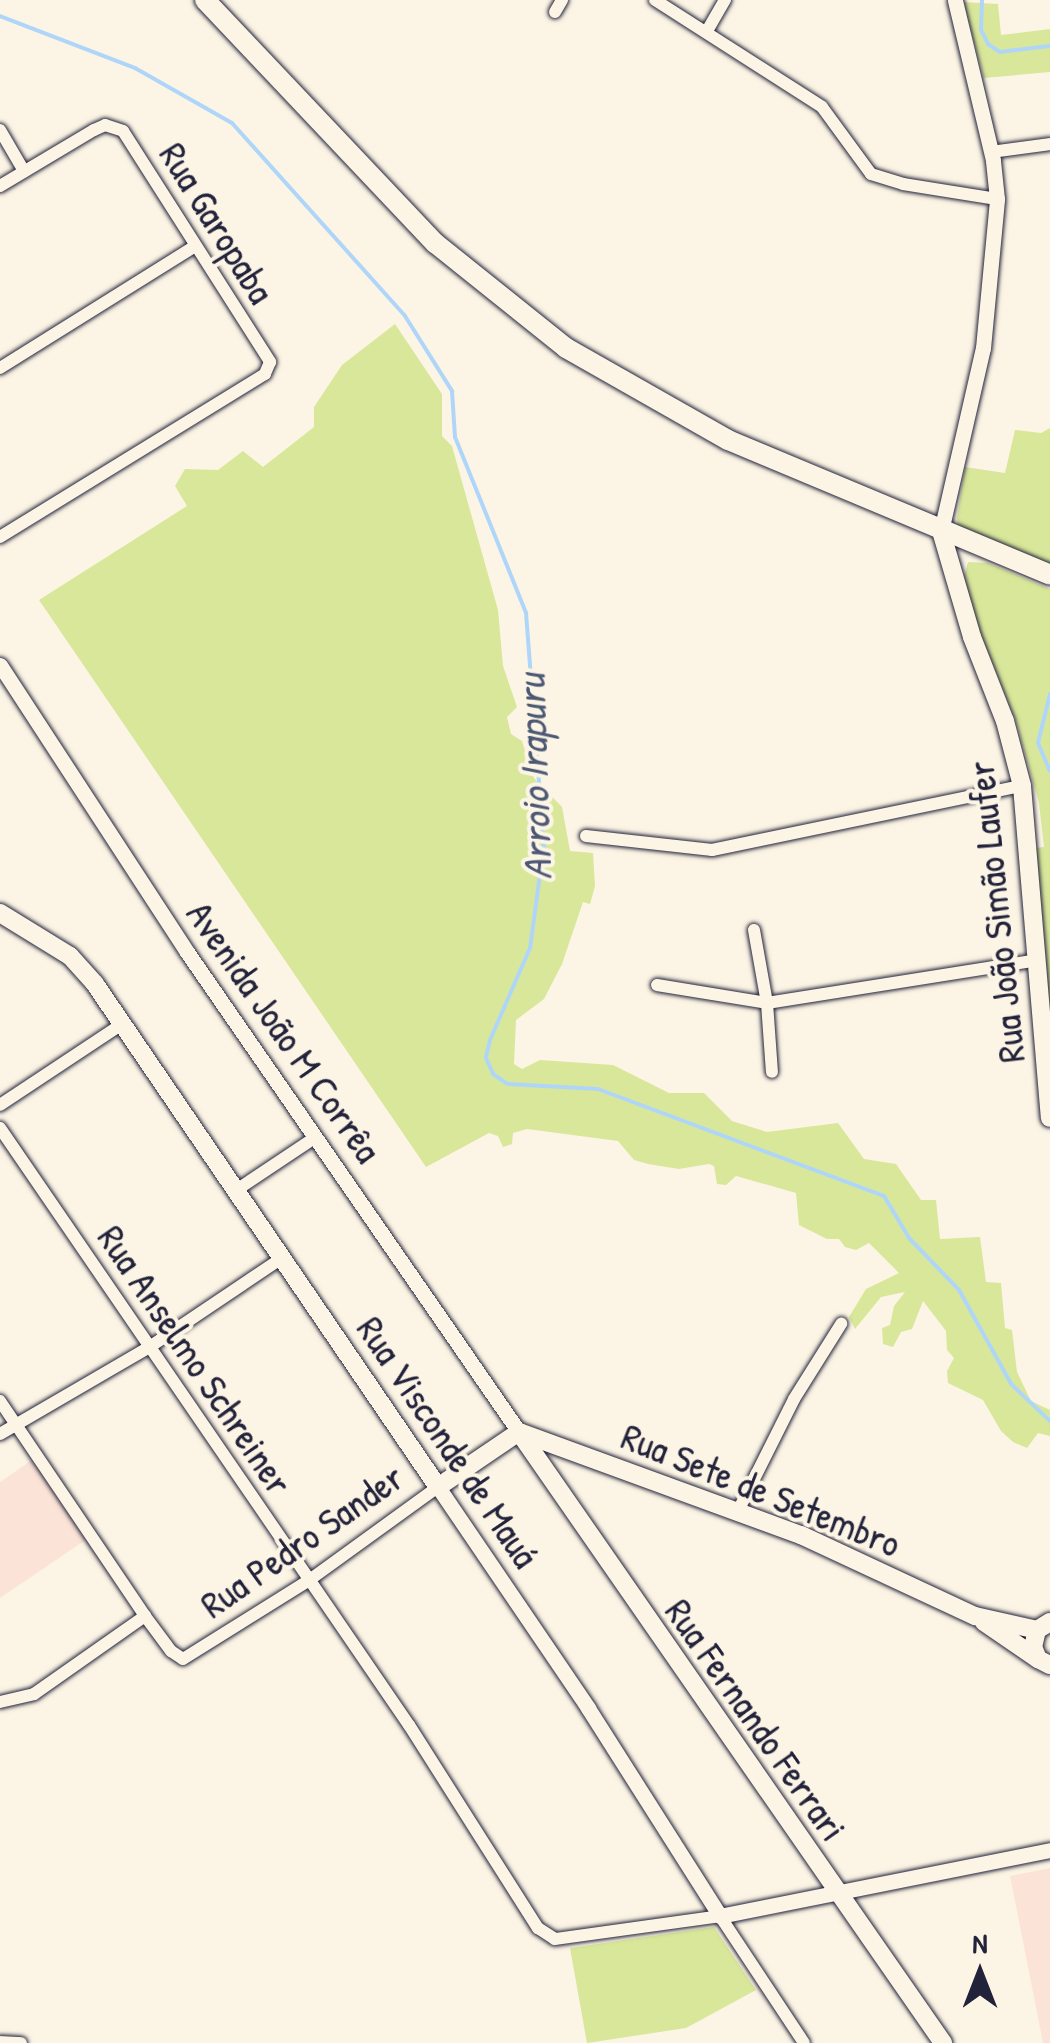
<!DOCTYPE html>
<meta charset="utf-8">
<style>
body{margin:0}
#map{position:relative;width:1050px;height:2043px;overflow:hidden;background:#fcf5e5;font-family:"Patrick Hand",sans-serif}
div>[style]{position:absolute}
.built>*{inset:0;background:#fbe4d7}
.green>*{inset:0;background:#d9e79a}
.stream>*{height:4px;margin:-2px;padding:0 2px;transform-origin:2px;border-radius:2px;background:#afd6f9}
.roads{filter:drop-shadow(0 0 2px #22223b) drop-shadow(0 0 2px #22223b)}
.minor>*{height:12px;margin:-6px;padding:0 6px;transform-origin:6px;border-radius:6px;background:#fcf5e5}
.tertiary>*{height:15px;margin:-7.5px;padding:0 7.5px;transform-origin:7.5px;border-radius:7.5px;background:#fcf5e5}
.secondary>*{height:18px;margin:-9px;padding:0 9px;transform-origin:9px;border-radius:9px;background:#fcf5e5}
.primary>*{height:20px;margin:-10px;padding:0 10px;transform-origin:10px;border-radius:10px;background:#fcf5e5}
span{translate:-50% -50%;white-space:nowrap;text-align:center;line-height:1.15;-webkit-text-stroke:8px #fcf5e5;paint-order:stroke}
.street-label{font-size:38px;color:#22223b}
.water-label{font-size:40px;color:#4c5874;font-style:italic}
.north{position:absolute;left:930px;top:1923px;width:100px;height:100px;-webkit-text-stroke:8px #fcf5e5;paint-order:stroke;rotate:0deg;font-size:28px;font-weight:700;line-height:40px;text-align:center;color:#22223b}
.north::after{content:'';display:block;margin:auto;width:35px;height:45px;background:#22223b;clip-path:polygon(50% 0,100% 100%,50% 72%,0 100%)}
</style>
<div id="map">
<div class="built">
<i style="clip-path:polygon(32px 1460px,87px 1539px,0 1598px,0 1482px)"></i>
<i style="clip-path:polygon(1050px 1868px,1050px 2043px,1043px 2043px,1010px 1876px)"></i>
</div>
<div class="green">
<i style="clip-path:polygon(963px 2px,998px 4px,1001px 35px,1050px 29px,1050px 72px,984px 78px)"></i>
<i style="clip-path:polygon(395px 324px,442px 394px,442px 436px,452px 446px,498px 610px,503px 666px,517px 707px,507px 717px,511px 734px,522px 741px,534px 778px,562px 807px,570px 851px,593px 853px,595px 886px,590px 904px,583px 902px,562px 964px,544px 999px,516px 1020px,514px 1064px,522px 1069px,540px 1060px,613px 1065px,669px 1093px,704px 1093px,732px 1121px,767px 1132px,838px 1123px,864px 1159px,896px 1164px,921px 1200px,936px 1200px,940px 1239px,980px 1237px,986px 1282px,1001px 1283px,1005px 1328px,1012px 1330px,1017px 1372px,1031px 1401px,1050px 1410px,1050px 1436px,1038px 1433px,1027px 1448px,1013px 1442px,1001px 1431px,983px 1400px,948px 1383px,947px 1371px,954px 1358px,947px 1350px,946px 1331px,923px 1301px,912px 1329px,901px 1332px,893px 1347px,883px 1344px,882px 1328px,890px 1325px,894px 1306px,905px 1292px,881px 1297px,855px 1329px,849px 1317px,866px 1289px,899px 1273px,869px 1243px,856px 1250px,845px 1247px,839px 1239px,827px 1239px,799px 1225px,796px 1193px,736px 1176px,726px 1185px,717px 1184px,714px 1166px,709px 1164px,679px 1169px,648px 1164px,634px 1160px,618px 1141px,527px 1129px,513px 1133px,512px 1144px,503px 1147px,498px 1136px,489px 1133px,426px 1167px,39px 600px,187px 506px,175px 486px,185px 469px,218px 470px,243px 451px,263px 467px,314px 427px,314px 407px,342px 365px)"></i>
<i style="clip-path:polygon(1050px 428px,1050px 568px,958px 528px,957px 518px,965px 467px,1005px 473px,1015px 430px,1041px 433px)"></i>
<i style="clip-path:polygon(968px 562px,988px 563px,1050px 589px,1050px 1026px,1035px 848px,1044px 847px,1039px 803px,1016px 721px,974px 618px,964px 576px)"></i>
<i style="clip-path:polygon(714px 1927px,756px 1990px,686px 2028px,587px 2043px,570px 1948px)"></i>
</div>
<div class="stream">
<i style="left:982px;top:0;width:30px;rotate:92deg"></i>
<i style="left:981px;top:30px;width:16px;rotate:63deg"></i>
<i style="left:988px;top:44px;width:14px;rotate:34deg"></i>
<i style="left:1000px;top:52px;width:50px;rotate:-6.8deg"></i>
<i style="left:0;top:16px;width:145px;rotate:21.1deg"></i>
<i style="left:135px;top:68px;width:112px;rotate:29.6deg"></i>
<i style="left:232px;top:123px;width:259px;rotate:48.1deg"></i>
<i style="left:405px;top:316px;width:89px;rotate:57.9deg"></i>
<i style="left:452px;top:391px;width:46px;rotate:86.3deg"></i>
<i style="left:455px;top:437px;width:190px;rotate:68deg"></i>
<i style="left:526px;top:613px;width:233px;rotate:85.6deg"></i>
<i style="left:544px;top:845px;width:104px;rotate:97.7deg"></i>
<i style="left:530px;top:948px;width:100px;rotate:113.5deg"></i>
<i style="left:490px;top:1040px;width:18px;rotate:103deg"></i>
<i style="left:486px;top:1058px;width:17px;rotate:66deg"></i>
<i style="left:493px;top:1074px;width:18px;rotate:34deg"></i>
<i style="left:508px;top:1084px;width:90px;rotate:3.2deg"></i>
<i style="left:598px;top:1089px;width:305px;rotate:20.5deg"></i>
<i style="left:884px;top:1196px;width:49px;rotate:59.2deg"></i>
<i style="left:909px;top:1238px;width:72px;rotate:46.1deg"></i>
<i style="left:959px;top:1290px;width:107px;rotate:61deg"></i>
<i style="left:1011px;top:1384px;width:54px;rotate:43.5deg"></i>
<i style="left:1050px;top:694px;width:50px;rotate:103.8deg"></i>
<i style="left:1038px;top:743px;width:30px;rotate:67deg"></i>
</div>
<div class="roads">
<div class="minor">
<i style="left:655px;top:0;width:198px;rotate:32.6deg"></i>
<i style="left:822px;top:107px;width:83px;rotate:53.8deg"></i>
<i style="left:871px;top:174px;width:34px;rotate:17deg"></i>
<i style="left:903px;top:184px;width:95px;rotate:9.1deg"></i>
<i style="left:555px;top:12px;width:14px;rotate:-60deg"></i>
<i style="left:707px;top:31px;width:36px;rotate:-60deg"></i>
<i style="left:0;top:130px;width:48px;rotate:59.7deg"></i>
<i style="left:991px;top:152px;width:60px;rotate:-7.7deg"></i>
<i style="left:0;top:186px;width:109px;rotate:-30.8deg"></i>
<i style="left:94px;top:130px;width:12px;rotate:-24deg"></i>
<i style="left:105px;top:125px;width:19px;rotate:18deg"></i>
<i style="left:123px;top:131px;width:274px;rotate:57.5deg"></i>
<i style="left:270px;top:362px;width:13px;rotate:113deg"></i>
<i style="left:265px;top:374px;width:311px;rotate:148.4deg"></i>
<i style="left:0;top:368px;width:230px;rotate:-32deg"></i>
<i style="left:586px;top:836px;width:127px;rotate:6.3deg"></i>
<i style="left:712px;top:850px;width:317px;rotate:-11.7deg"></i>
<i style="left:754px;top:930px;width:74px;rotate:79.9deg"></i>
<i style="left:767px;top:1003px;width:69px;rotate:85.9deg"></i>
<i style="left:657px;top:985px;width:111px;rotate:9.3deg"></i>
<i style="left:767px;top:1003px;width:273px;rotate:-9deg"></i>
<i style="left:0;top:1105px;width:146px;rotate:-33.6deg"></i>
<i style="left:0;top:1128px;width:724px;rotate:55.59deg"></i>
<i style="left:409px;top:1725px;width:241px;rotate:57.6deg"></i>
<i style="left:538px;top:1928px;width:20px;rotate:33deg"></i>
<i style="left:555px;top:1939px;width:167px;rotate:-7.9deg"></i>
<i style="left:720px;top:1916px;width:152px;rotate:56.5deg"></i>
<i style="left:238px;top:1189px;width:94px;rotate:-33.7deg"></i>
<i style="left:0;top:1401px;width:259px;rotate:56deg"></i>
<i style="left:145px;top:1616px;width:44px;rotate:53.4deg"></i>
<i style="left:171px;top:1651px;width:14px;rotate:34deg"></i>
<i style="left:183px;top:1659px;width:147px;rotate:-32deg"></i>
<i style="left:308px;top:1581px;width:160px;rotate:-35.9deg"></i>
<i style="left:0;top:1434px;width:175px;rotate:-30.2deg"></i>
<i style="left:151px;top:1346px;width:158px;rotate:-33.9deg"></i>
<i style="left:738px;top:1511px;width:125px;rotate:-63.4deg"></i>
<i style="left:794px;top:1399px;width:89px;rotate:-57.9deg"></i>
<i style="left:0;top:1702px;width:35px;rotate:-13deg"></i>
<i style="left:34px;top:1694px;width:136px;rotate:-35.1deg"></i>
<i style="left:0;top:2042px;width:21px;rotate:3deg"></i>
</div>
<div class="tertiary">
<i style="left:941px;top:531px;width:188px;rotate:-77.1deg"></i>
<i style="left:983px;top:348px;width:150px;rotate:-84.6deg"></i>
<i style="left:997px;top:199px;width:39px;rotate:-96deg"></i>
<i style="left:993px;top:160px;width:164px;rotate:-103.4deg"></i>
<i style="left:0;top:665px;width:343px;rotate:56.9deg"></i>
<i style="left:187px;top:952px;width:584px;rotate:55.33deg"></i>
<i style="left:438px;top:1487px;width:267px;rotate:55.8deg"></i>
<i style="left:588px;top:1708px;width:246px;rotate:57.6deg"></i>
<i style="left:720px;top:1916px;width:337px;rotate:-11.3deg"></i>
</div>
<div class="secondary">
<i style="left:941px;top:531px;width:110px;rotate:73.7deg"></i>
<i style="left:972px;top:637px;width:90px;rotate:68.6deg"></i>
<i style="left:1005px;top:721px;width:67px;rotate:75.3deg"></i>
<i style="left:1022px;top:786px;width:333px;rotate:85.2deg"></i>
<i style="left:0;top:913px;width:82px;rotate:31.6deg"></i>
<i style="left:70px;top:956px;width:38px;rotate:48deg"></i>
<i style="left:95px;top:984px;width:609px;rotate:55.71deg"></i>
<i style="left:438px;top:1487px;width:98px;rotate:-34.2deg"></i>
<i style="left:519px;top:1432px;width:744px;rotate:55.24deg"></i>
<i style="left:519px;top:1432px;width:300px;rotate:20.1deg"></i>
<i style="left:801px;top:1535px;width:192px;rotate:25deg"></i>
<i style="left:975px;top:1616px;width:64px;rotate:12.7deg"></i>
<i style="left:984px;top:1622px;width:65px;rotate:34.4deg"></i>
<i style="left:1050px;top:1622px;width:15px;rotate:148deg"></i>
<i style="left:1037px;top:1630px;width:17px;rotate:103deg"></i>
<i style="left:1033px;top:1647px;width:13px;rotate:67deg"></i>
<i style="left:1038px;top:1659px;width:13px;rotate:27deg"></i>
</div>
<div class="primary">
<i style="left:205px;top:0;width:335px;rotate:46.6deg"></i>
<i style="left:435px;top:243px;width:168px;rotate:38.7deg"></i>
<i style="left:566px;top:348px;width:186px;rotate:29.6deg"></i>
<i style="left:728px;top:440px;width:349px;rotate:22.7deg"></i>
</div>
</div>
<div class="street-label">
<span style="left:217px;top:223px;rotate:58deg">Rua Garopaba</span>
<span style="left:996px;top:912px;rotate:-96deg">Rua João Simão Laufer</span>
<span style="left:284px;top:1032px;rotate:55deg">Avenida João M Corrêa</span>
<span style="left:195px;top:1360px;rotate:56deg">Rua Anselmo Schreiner</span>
<span style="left:448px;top:1442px;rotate:56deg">Rua Visconde de Mauá</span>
<span style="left:761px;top:1490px;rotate:22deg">Rua Sete de Setembro</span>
<span style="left:302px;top:1541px;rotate:-35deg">Rua Pedro Sander</span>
<span style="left:756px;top:1720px;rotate:55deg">Rua Fernando Ferrari</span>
</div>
<div class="water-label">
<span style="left:533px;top:777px;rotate:-92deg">Arroio Irapuru</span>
</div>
<div class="north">N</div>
</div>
